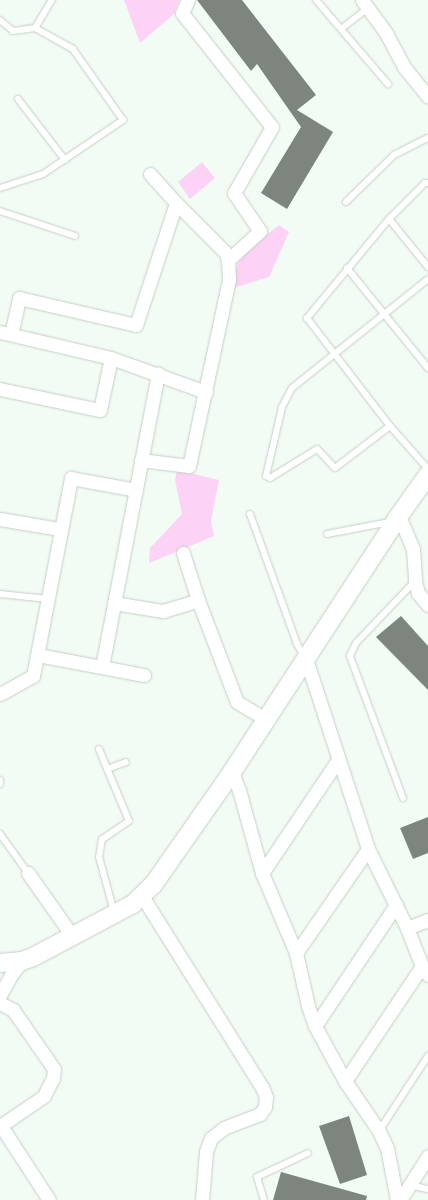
<!DOCTYPE html>
<style>
body{margin:0}
#map{position:relative;width:428px;height:1200px;overflow:hidden;background:#f3fcf4;font-family:"Libre Baskerville",serif}
div>[style]{position:absolute}
.green>*{inset:0;background:#fcd2f6}
.building>*{inset:0;background:#7d857e}
.roads{filter:drop-shadow(0 0 1px #c5cec6) drop-shadow(0 0 1px #c5cec6)}
.lane>*{height:6px;margin:-3px;padding:0 3px;transform-origin:3px;border-radius:3px;background:#fff}
.street>*{height:13px;margin:-6.5px;padding:0 6.5px;transform-origin:6.5px;border-radius:6.5px;background:#fff}
.secondary>*{height:18px;margin:-9px;padding:0 9px;transform-origin:9px;border-radius:9px;background:#fff}
span{translate:-50% -50%;white-space:nowrap;text-align:center;line-height:1.15;-webkit-text-stroke:3px #fff;paint-order:stroke}
</style>
<div id="map">
<div class="green">
<i style="clip-path:polygon(124px 0,179px 0,174px 14px,140px 43px)"></i>
<i style="clip-path:polygon(202px 162px,215px 178px,190px 199px,178px 182px)"></i>
<i style="clip-path:polygon(279px 225px,289px 232px,269px 277px,233px 288px,232px 281px,238px 263px,250px 248px)"></i>
<i style="clip-path:polygon(177px 470px,219px 480px,211px 521px,214px 536px,149px 563px,150px 548px,182px 514px,175px 480px)"></i>
</div>
<div class="building">
<i style="clip-path:polygon(197px 0,242px 0,316px 95px,297px 110px,333px 132px,287px 209px,261px 193px,301px 127px,257px 64px,251px 71px)"></i>
<i style="clip-path:polygon(401px 616px,428px 646px,428px 690px,376px 637px)"></i>
<i style="clip-path:polygon(428px 817px,428px 853px,413px 859px,400px 828px)"></i>
<i style="clip-path:polygon(349px 1116px,367px 1175px,340px 1184px,319px 1126px)"></i>
<i style="clip-path:polygon(281px 1172px,367px 1196px,366px 1200px,273px 1200px)"></i>
</div>
<div class="roads">
<div class="lane">
<i style="left:316px;top:0;width:111px;rotate:49.4deg"></i>
<i style="left:0;top:20px;width:17px;rotate:40deg"></i>
<i style="left:13px;top:31px;width:22px;rotate:-8deg"></i>
<i style="left:35px;top:28px;width:33px;rotate:-59deg"></i>
<i style="left:341px;top:29px;width:34px;rotate:-38deg"></i>
<i style="left:18px;top:99px;width:77px;rotate:52.4deg"></i>
<i style="left:428px;top:183px;width:3px;rotate:180deg"></i>
<i style="left:425px;top:183px;width:51px;rotate:135deg"></i>
<i style="left:389px;top:219px;width:129px;rotate:129.6deg"></i>
<i style="left:307px;top:318px;width:136px;rotate:52.5deg"></i>
<i style="left:390px;top:426px;width:57px;rotate:48.5deg"></i>
<i style="left:0;top:188px;width:45px;rotate:-18deg"></i>
<i style="left:43px;top:174px;width:97px;rotate:-34deg"></i>
<i style="left:123px;top:120px;width:87px;rotate:-125.2deg"></i>
<i style="left:73px;top:49px;width:43px;rotate:-151.1deg"></i>
<i style="left:346px;top:202px;width:67px;rotate:-44.4deg"></i>
<i style="left:394px;top:155px;width:38px;rotate:-27deg"></i>
<i style="left:0;top:211px;width:79px;rotate:18.4deg"></i>
<i style="left:389px;top:219px;width:62px;rotate:50.9deg"></i>
<i style="left:347px;top:268px;width:129px;rotate:51deg"></i>
<i style="left:390px;top:426px;width:69px;rotate:142.6deg"></i>
<i style="left:335px;top:468px;width:26px;rotate:-133deg"></i>
<i style="left:317px;top:449px;width:55px;rotate:148.3deg"></i>
<i style="left:270px;top:478px;width:4px;rotate:-153deg"></i>
<i style="left:266px;top:476px;width:71px;rotate:-76.9deg"></i>
<i style="left:282px;top:407px;width:21px;rotate:-62deg"></i>
<i style="left:292px;top:388px;width:174px;rotate:-38.7deg"></i>
<i style="left:250px;top:514px;width:138px;rotate:70.1deg"></i>
<i style="left:297px;top:644px;width:14px;rotate:60deg"></i>
<i style="left:327px;top:534px;width:64px;rotate:-10.8deg"></i>
<i style="left:0;top:594px;width:48px;rotate:5.9deg"></i>
<i style="left:99px;top:749px;width:78px;rotate:67.4deg"></i>
<i style="left:129px;top:821px;width:32px;rotate:146deg"></i>
<i style="left:102px;top:839px;width:18px;rotate:99deg"></i>
<i style="left:99px;top:857px;width:57px;rotate:74.7deg"></i>
<i style="left:107px;top:769px;width:20px;rotate:-20deg"></i>
<i style="left:0;top:780px;width:4px;rotate:90deg"></i>
<i style="left:403px;top:798px;width:152px;rotate:-110.5deg"></i>
<i style="left:350px;top:656px;width:14px;rotate:-65deg"></i>
<i style="left:356px;top:643px;width:86px;rotate:-46.4deg"></i>
<i style="left:0;top:834px;width:48px;rotate:54.3deg"></i>
<i style="left:379px;top:1131px;width:90px;rotate:-56.8deg"></i>
<i style="left:409px;top:1185px;width:19px;rotate:12deg"></i>
<i style="left:264px;top:1200px;width:24px;rotate:-107deg"></i>
<i style="left:257px;top:1177px;width:56px;rotate:-25.2deg"></i>
</div>
<div class="street">
<i style="left:362px;top:0;width:41px;rotate:54deg"></i>
<i style="left:386px;top:33px;width:38px;rotate:62deg"></i>
<i style="left:404px;top:67px;width:38px;rotate:51deg"></i>
<i style="left:150px;top:174px;width:39px;rotate:48deg"></i>
<i style="left:176px;top:203px;width:69px;rotate:45deg"></i>
<i style="left:225px;top:252px;width:9px;rotate:69deg"></i>
<i style="left:0;top:332px;width:114px;rotate:13.2deg"></i>
<i style="left:111px;top:358px;width:101px;rotate:19.7deg"></i>
<i style="left:11px;top:334px;width:37px;rotate:-77deg"></i>
<i style="left:19px;top:298px;width:120px;rotate:13deg"></i>
<i style="left:136px;top:325px;width:128px;rotate:-71.8deg"></i>
<i style="left:0;top:389px;width:102px;rotate:11.9deg"></i>
<i style="left:100px;top:410px;width:53px;rotate:-78.1deg"></i>
<i style="left:141px;top:460px;width:48px;rotate:7.1deg"></i>
<i style="left:189px;top:466px;width:191px;rotate:-77.9deg"></i>
<i style="left:229px;top:279px;width:19px;rotate:-93deg"></i>
<i style="left:228px;top:260px;width:43px;rotate:-42.2deg"></i>
<i style="left:260px;top:231px;width:46px;rotate:-124.4deg"></i>
<i style="left:234px;top:193px;width:76px;rotate:-60.1deg"></i>
<i style="left:272px;top:127px;width:145px;rotate:-128.3deg"></i>
<i style="left:182px;top:13px;width:14px;rotate:-65deg"></i>
<i style="left:399px;top:516px;width:36px;rotate:67deg"></i>
<i style="left:413px;top:549px;width:32px;rotate:86deg"></i>
<i style="left:415px;top:581px;width:12px;rotate:76deg"></i>
<i style="left:418px;top:593px;width:16px;rotate:50deg"></i>
<i style="left:0;top:519px;width:61px;rotate:9.5deg"></i>
<i style="left:183px;top:553px;width:49px;rotate:72.3deg"></i>
<i style="left:198px;top:600px;width:109px;rotate:69.1deg"></i>
<i style="left:237px;top:702px;width:35px;rotate:31deg"></i>
<i style="left:114px;top:603px;width:50px;rotate:9.3deg"></i>
<i style="left:163px;top:611px;width:37px;rotate:-17deg"></i>
<i style="left:38px;top:655px;width:108px;rotate:10.7deg"></i>
<i style="left:306px;top:659px;width:200px;rotate:71.9deg"></i>
<i style="left:368px;top:849px;width:88px;rotate:63.7deg"></i>
<i style="left:407px;top:928px;width:41px;rotate:68.5deg"></i>
<i style="left:422px;top:966px;width:11px;rotate:56deg"></i>
<i style="left:102px;top:667px;width:299px;rotate:-79.2deg"></i>
<i style="left:0;top:694px;width:38px;rotate:-29deg"></i>
<i style="left:33px;top:676px;width:202px;rotate:-79.1deg"></i>
<i style="left:71px;top:478px;width:66px;rotate:10.5deg"></i>
<i style="left:232px;top:772px;width:19px;rotate:69deg"></i>
<i style="left:239px;top:790px;width:86px;rotate:74.5deg"></i>
<i style="left:262px;top:873px;width:87px;rotate:67deg"></i>
<i style="left:296px;top:953px;width:54px;rotate:77.2deg"></i>
<i style="left:308px;top:1006px;width:21px;rotate:71deg"></i>
<i style="left:315px;top:1026px;width:63px;rotate:61.4deg"></i>
<i style="left:345px;top:1081px;width:60px;rotate:55.8deg"></i>
<i style="left:379px;top:1131px;width:19px;rotate:65deg"></i>
<i style="left:387px;top:1148px;width:53px;rotate:79.1deg"></i>
<i style="left:28px;top:873px;width:78px;rotate:54.9deg"></i>
<i style="left:262px;top:873px;width:136px;rotate:-56.1deg"></i>
<i style="left:142px;top:896px;width:226px;rotate:57.9deg"></i>
<i style="left:262px;top:1087px;width:11px;rotate:68deg"></i>
<i style="left:266px;top:1097px;width:10px;rotate:96deg"></i>
<i style="left:265px;top:1107px;width:9px;rotate:126deg"></i>
<i style="left:260px;top:1114px;width:39px;rotate:159deg"></i>
<i style="left:224px;top:1128px;width:16px;rotate:142deg"></i>
<i style="left:211px;top:1138px;width:15px;rotate:110deg"></i>
<i style="left:206px;top:1152px;width:48px;rotate:94.8deg"></i>
<i style="left:407px;top:928px;width:22px;rotate:-21deg"></i>
<i style="left:296px;top:953px;width:126px;rotate:-55.3deg"></i>
<i style="left:0;top:995px;width:23px;rotate:-61deg"></i>
<i style="left:11px;top:975px;width:18px;rotate:-52deg"></i>
<i style="left:0;top:1003px;width:15px;rotate:28deg"></i>
<i style="left:13px;top:1010px;width:72px;rotate:55.2deg"></i>
<i style="left:54px;top:1069px;width:9px;rotate:96deg"></i>
<i style="left:53px;top:1078px;width:20px;rotate:117deg"></i>
<i style="left:44px;top:1096px;width:53px;rotate:145.7deg"></i>
<i style="left:315px;top:1026px;width:146px;rotate:-56.2deg"></i>
<i style="left:345px;top:1081px;width:138px;rotate:-56.2deg"></i>
<i style="left:1px;top:1126px;width:88px;rotate:57deg"></i>
<i style="left:400px;top:1200px;width:52px;rotate:-57.5deg"></i>
</div>
<div class="secondary">
<i style="left:0;top:963px;width:22px;rotate:-5deg"></i>
<i style="left:22px;top:961px;width:12px;rotate:-20deg"></i>
<i style="left:33px;top:957px;width:113px;rotate:-27.9deg"></i>
<i style="left:133px;top:904px;width:28px;rotate:-44deg"></i>
<i style="left:153px;top:885px;width:138px;rotate:-55deg"></i>
<i style="left:232px;top:772px;width:301px;rotate:-56.9deg"></i>
<i style="left:396px;top:520px;width:55px;rotate:-54.6deg"></i>
</div>
</div>
</div>
